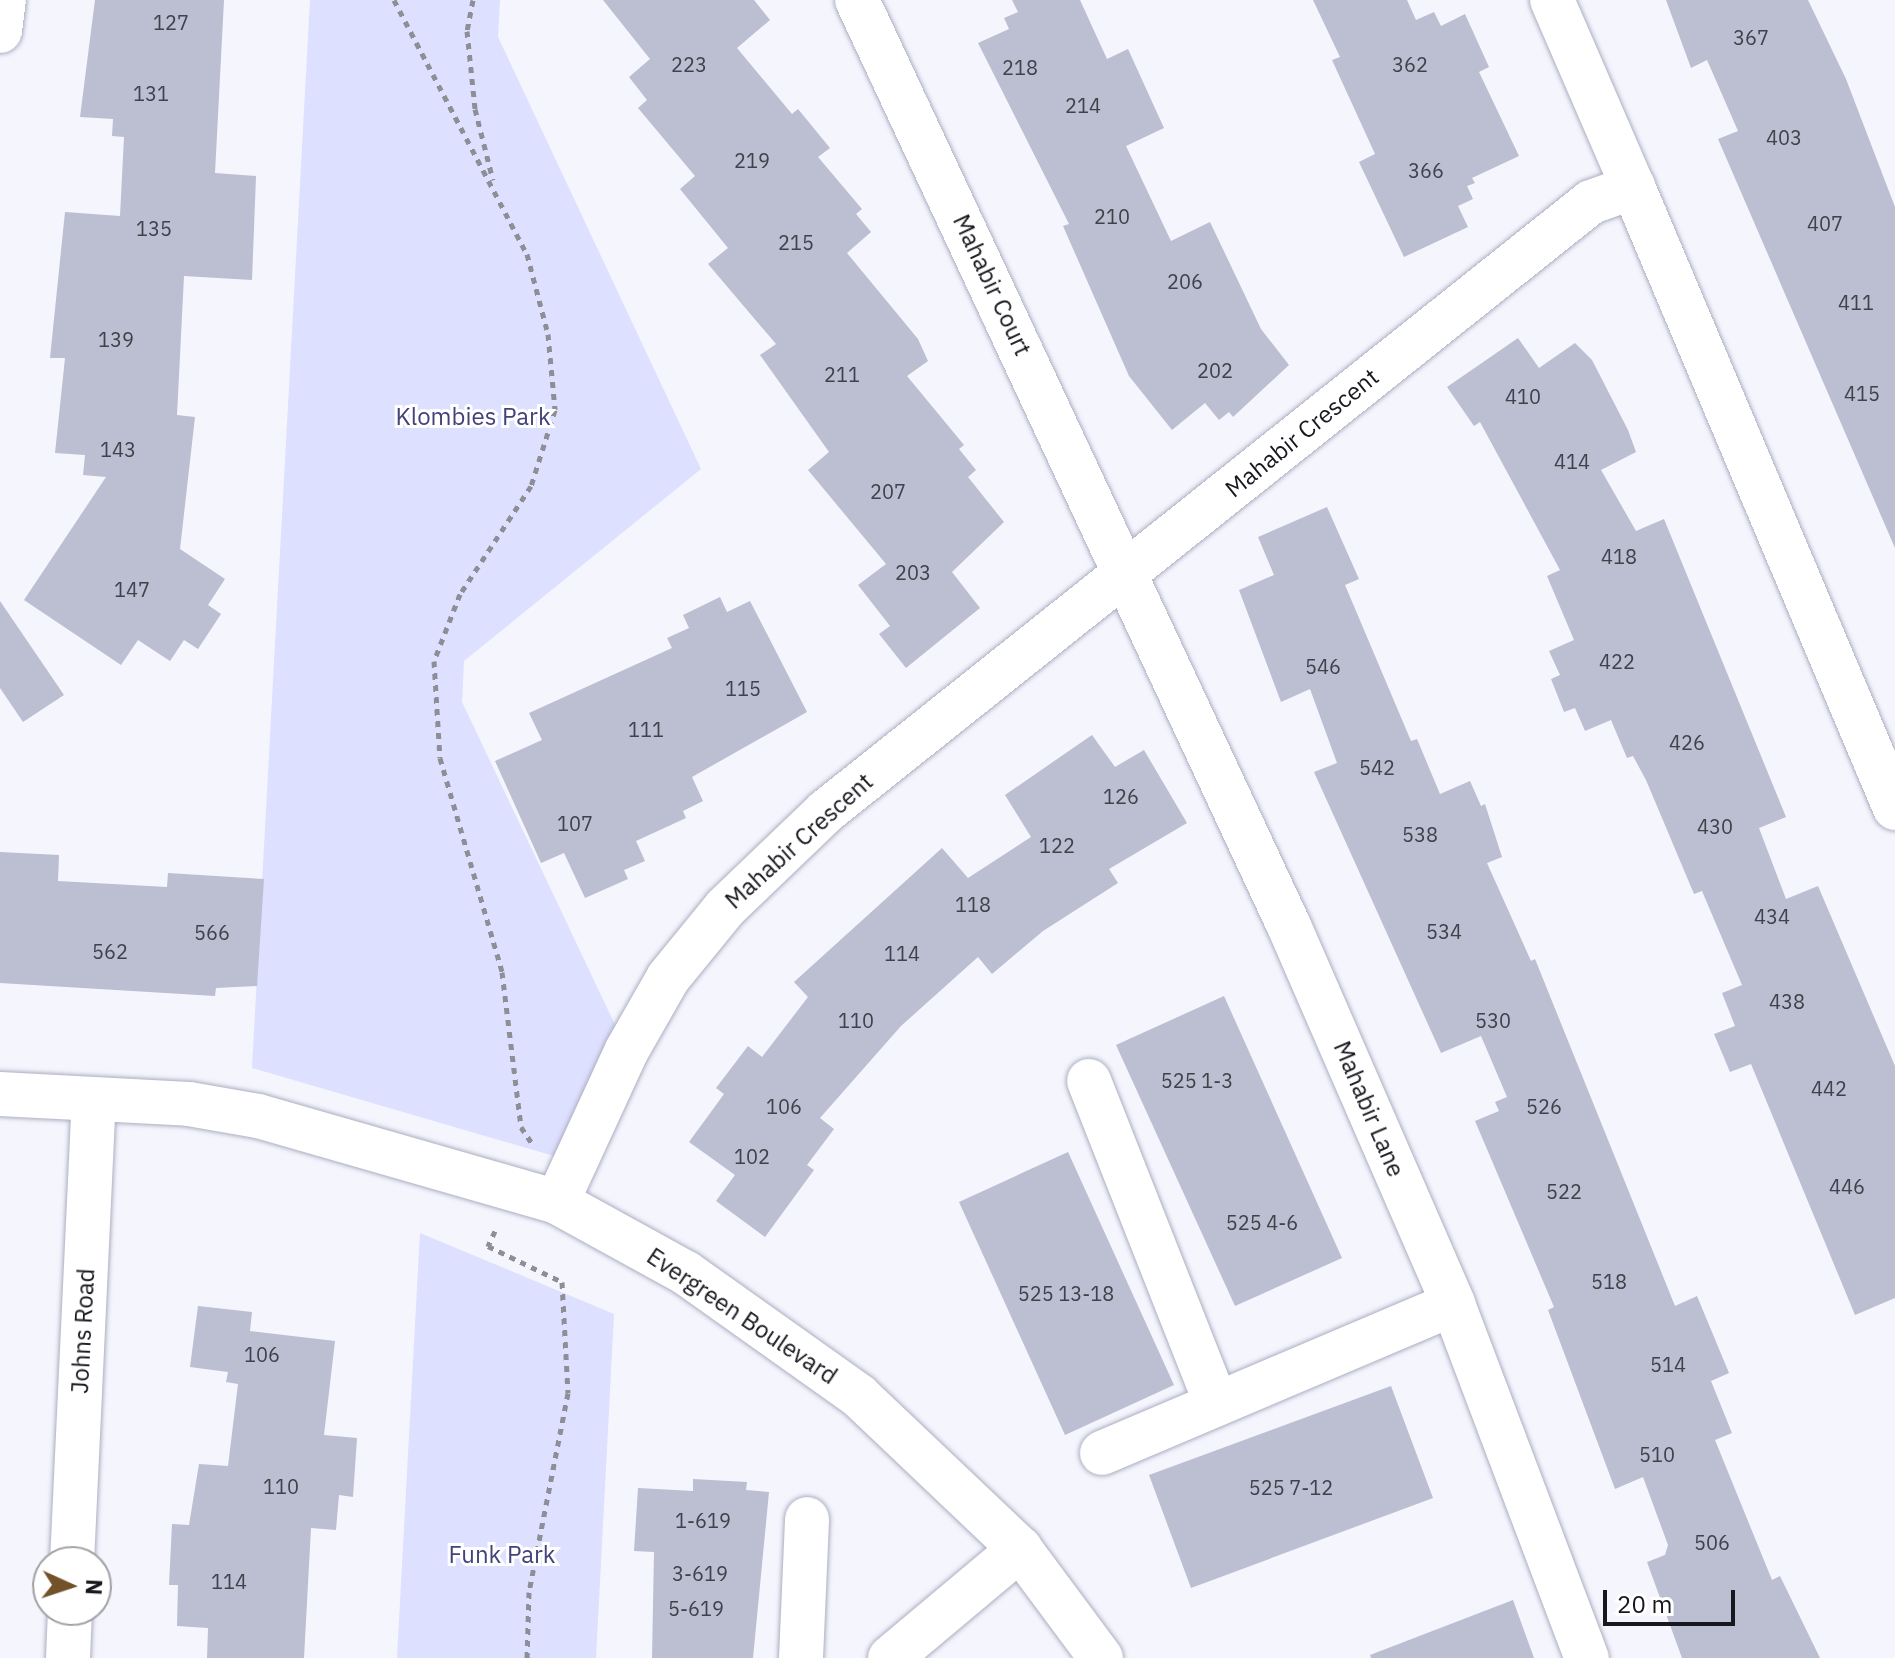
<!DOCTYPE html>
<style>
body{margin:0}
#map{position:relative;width:1895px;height:1658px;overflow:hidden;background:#f4f5fd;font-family:"IBM Plex Sans",sans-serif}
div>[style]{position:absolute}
.green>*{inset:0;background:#dde0fe}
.building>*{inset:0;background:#bcbed1}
.path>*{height:5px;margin-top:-2.5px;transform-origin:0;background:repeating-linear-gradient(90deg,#8e8e96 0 6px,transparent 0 12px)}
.roads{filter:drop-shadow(0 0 2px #acaec1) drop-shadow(0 0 2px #acaec1)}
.street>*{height:44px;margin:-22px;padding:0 22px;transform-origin:22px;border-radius:22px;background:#fff}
.secondary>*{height:44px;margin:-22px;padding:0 22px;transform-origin:22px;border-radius:22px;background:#fff}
span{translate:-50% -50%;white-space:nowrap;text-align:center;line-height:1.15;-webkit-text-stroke:6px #fff;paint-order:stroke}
.number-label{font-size:20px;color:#40414b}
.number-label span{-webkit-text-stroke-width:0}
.street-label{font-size:24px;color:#17171e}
.park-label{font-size:24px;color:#43437c}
.north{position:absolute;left:32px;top:1546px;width:80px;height:80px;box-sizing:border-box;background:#fff;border:2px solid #a2a2a5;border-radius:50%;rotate:93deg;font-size:22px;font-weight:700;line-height:32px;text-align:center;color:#17171e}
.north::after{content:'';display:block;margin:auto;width:28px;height:36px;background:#735229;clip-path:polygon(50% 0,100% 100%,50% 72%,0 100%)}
.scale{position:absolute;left:1603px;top:1590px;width:132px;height:36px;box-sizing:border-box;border:4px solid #17171e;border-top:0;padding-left:10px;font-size:24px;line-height:28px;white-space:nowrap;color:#17171e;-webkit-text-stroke:6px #fff;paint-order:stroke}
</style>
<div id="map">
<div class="green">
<i style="clip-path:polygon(310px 0,500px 0,498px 37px,701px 469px,464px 661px,462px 702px,627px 1050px,578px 1163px,252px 1068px)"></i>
<i style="clip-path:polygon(420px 1233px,614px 1314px,596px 1658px,397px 1658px)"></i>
</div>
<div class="building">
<i style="clip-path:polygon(95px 0,224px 0,215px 173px,256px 176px,252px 280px,184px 276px,177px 415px,195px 417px,180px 549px,225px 579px,208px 605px,221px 614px,198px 649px,184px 640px,170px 661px,138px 640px,121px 665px,24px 600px,106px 477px,83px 475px,85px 455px,55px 453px,65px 358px,50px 358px,65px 212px,120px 216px,124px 137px,112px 136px,113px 119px,80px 117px)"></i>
<i style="clip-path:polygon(603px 0,754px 0,770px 20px,737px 48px,792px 114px,798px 109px,830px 148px,818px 157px,862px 209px,856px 214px,871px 232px,847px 253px,918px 339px,928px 361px,907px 376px,964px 445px,959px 449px,976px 470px,968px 477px,1004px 522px,952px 572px,980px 608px,906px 668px,879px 634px,890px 626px,858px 585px,886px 564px,808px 470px,829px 452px,760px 355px,776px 344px,708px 264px,728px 248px,680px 189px,695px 176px,638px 108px,647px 100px,629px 77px,650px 59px)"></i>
<i style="clip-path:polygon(1012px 0,1080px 0,1107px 59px,1128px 49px,1164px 128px,1126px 146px,1171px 241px,1210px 222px,1261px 329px,1289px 365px,1233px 417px,1229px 412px,1219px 420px,1205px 403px,1172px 430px,1129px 376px,1063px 226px,1069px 224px,978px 43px,1009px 29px,1004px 18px,1018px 12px)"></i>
<i style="clip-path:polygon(1313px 0,1407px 0,1416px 20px,1434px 12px,1441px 26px,1465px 14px,1489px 67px,1479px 72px,1519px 156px,1472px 178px,1475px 183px,1467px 186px,1473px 199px,1458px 206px,1468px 227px,1404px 257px,1359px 162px,1375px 154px,1332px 60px,1340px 57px)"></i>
<i style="clip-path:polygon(1666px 0,1808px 0,1846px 79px,1895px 207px,1895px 548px,1718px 139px,1738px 131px,1707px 60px,1691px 68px)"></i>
<i style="clip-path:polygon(1518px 338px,1539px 368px,1575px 343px,1592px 360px,1628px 430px,1636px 452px,1601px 470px,1636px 531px,1664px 519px,1786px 817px,1759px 828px,1786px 899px,1818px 886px,1895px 1066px,1895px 1298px,1855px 1315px,1751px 1064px,1730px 1072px,1714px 1034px,1735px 1026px,1722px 993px,1742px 985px,1702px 891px,1694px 894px,1646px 780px,1633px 756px,1627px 758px,1611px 720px,1585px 731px,1575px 708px,1564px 712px,1551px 679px,1560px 675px,1549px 651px,1574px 640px,1547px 576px,1560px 570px,1480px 422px,1474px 426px,1447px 387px)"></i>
<i style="clip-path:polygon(1327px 507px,1359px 579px,1345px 585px,1411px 741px,1417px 739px,1440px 794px,1470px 781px,1481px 806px,1485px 804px,1502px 857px,1487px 863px,1531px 961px,1535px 959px,1675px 1306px,1697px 1296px,1729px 1373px,1711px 1381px,1732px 1433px,1715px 1440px,1772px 1580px,1780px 1576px,1820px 1658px,1682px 1658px,1647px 1562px,1665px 1555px,1668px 1545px,1643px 1477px,1615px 1489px,1548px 1310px,1554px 1307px,1475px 1121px,1499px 1111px,1495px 1102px,1507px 1097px,1481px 1036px,1441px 1053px,1314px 772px,1337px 763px,1310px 689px,1281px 702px,1239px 590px,1274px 575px,1258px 537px)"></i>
<i style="clip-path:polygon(720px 597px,727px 612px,750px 601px,807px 712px,692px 777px,703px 801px,683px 811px,686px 818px,636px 841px,645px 861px,624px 870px,628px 879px,585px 898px,564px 853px,541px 863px,495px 761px,542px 740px,529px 713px,672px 648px,667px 638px,689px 628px,683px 615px)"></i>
<i style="clip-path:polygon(0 601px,64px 695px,23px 722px,0 688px)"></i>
<i style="clip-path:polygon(1092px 735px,1115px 767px,1144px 750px,1187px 823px,1109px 869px,1118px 883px,1043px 931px,992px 974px,978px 957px,901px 1026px,820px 1118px,834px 1129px,807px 1165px,814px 1170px,765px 1237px,716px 1201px,735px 1175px,689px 1142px,724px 1094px,716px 1088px,748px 1046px,762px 1057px,808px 997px,794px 982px,942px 848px,968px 878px,1031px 837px,1005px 795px)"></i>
<i style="clip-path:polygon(0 852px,59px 855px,58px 881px,167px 887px,168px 873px,264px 879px,257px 986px,216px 988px,215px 996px,0 983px)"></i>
<i style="clip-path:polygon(1224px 996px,1342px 1258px,1235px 1306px,1116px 1045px)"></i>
<i style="clip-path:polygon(1068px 1152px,1174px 1385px,1065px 1435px,959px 1202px)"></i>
<i style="clip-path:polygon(198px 1306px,252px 1312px,250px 1331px,335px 1341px,324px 1435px,357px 1438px,353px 1497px,339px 1495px,336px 1530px,311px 1528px,304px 1658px,207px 1658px,208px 1628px,177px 1626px,178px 1585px,169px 1585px,172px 1524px,189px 1525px,199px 1464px,228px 1466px,238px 1384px,226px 1382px,228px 1372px,190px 1367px)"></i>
<i style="clip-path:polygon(1391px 1386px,1433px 1498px,1191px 1588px,1149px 1475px)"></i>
<i style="clip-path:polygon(693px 1479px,747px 1482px,746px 1490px,769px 1492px,753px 1658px,652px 1658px,654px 1552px,634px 1551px,638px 1488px,693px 1491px)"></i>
<i style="clip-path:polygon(1513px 1600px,1534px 1658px,1371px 1658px,1370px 1655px)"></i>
</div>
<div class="path">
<i style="left:394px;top:0;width:287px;rotate:62.4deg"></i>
<i style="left:527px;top:254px;width:83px;rotate:75.3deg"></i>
<i style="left:548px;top:334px;width:76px;rotate:84.7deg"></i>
<i style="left:555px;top:410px;width:80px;rotate:107.5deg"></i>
<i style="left:531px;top:486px;width:129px;rotate:123.3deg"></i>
<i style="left:460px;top:594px;width:72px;rotate:111.2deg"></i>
<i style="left:434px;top:661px;width:97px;rotate:86.5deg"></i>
<i style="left:440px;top:758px;width:223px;rotate:73.8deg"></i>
<i style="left:502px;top:972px;width:156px;rotate:83deg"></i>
<i style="left:521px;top:1127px;width:22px;rotate:56deg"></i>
<i style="left:473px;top:0;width:32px;rotate:101deg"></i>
<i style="left:467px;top:31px;width:78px;rotate:84.1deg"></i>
<i style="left:475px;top:109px;width:73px;rotate:75.8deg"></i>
<i style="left:495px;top:1231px;width:17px;rotate:115deg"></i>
<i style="left:488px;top:1246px;width:82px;rotate:25.9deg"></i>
<i style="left:562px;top:1282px;width:111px;rotate:86.9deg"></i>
<i style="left:568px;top:1393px;width:203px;rotate:101.1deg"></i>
<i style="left:529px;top:1592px;width:66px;rotate:91.7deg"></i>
</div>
<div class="roads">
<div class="street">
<i style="left:857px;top:0;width:1022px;rotate:64.99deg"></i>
<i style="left:1289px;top:926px;width:412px;rotate:66.5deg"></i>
<i style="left:1453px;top:1304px;width:379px;rotate:69.3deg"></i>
<i style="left:1552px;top:0;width:204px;rotate:66.6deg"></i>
<i style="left:0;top:31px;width:31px;rotate:-83deg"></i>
<i style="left:1089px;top:1081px;width:344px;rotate:68.5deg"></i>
<i style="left:557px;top:1202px;width:167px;rotate:-65.3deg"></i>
<i style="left:627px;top:1050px;width:83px;rotate:-60.3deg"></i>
<i style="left:668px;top:978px;width:90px;rotate:-50.8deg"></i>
<i style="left:725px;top:908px;width:139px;rotate:-43.8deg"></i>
<i style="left:825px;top:812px;width:979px;rotate:-38.53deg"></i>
<i style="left:1591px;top:202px;width:45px;rotate:-19.7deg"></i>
<i style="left:1633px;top:187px;width:674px;rotate:67.13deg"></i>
<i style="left:1102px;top:1453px;width:381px;rotate:-23deg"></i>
<i style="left:72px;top:1562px;width:462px;rotate:-87.3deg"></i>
<i style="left:68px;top:1658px;width:48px;rotate:-87.6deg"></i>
<i style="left:801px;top:1658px;width:139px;rotate:-87.5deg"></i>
<i style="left:890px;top:1658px;width:170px;rotate:-40deg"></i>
</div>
<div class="secondary">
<i style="left:0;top:1094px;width:189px;rotate:3deg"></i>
<i style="left:189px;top:1104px;width:70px;rotate:9.9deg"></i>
<i style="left:258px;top:1116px;width:311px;rotate:16deg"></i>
<i style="left:557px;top:1202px;width:147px;rotate:28.8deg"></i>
<i style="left:686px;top:1273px;width:212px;rotate:35.4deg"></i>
<i style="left:859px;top:1396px;width:222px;rotate:43.5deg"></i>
<i style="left:1020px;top:1549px;width:136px;rotate:53.4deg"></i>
</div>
</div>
<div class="number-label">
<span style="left:171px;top:22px">127</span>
<span style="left:1751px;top:37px">367</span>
<span style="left:689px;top:64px">223</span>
<span style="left:1410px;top:64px">362</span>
<span style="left:1020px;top:67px">218</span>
<span style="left:151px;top:93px">131</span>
<span style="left:1083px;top:105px">214</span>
<span style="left:1784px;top:137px">403</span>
<span style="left:752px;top:160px">219</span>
<span style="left:1426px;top:170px">366</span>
<span style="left:1112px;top:216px">210</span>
<span style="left:1825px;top:223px">407</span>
<span style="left:154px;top:228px">135</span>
<span style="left:796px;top:242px">215</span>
<span style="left:1185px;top:281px">206</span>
<span style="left:1856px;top:302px">411</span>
<span style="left:116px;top:339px">139</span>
<span style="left:1215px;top:370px">202</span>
<span style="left:842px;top:374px">211</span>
<span style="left:1862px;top:393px">415</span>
<span style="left:1523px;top:396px">410</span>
<span style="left:118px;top:449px">143</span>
<span style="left:1572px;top:461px">414</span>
<span style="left:888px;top:491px">207</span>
<span style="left:1619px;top:556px">418</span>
<span style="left:913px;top:572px">203</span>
<span style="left:132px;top:589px">147</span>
<span style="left:1617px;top:661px">422</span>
<span style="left:1323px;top:666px">546</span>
<span style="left:743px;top:688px">115</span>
<span style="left:646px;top:729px">111</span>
<span style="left:1687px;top:742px">426</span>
<span style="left:1377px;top:767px">542</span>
<span style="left:1121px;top:796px">126</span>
<span style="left:575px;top:823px">107</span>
<span style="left:1715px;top:826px">430</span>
<span style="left:1420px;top:834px">538</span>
<span style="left:1057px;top:845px">122</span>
<span style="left:973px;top:904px">118</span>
<span style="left:1772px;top:916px">434</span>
<span style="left:1444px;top:931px">534</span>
<span style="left:212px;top:932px">566</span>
<span style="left:110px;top:951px">562</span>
<span style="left:902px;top:953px">114</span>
<span style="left:1787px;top:1001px">438</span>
<span style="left:856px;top:1020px">110</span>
<span style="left:1493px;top:1020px">530</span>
<span style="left:1197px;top:1080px">525 1-3</span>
<span style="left:1829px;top:1088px">442</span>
<span style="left:784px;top:1106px">106</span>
<span style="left:1544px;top:1106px">526</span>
<span style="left:752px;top:1156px">102</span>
<span style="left:1847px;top:1186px">446</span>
<span style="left:1564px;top:1191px">522</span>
<span style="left:1262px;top:1222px">525 4-6</span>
<span style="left:1609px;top:1281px">518</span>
<span style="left:1066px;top:1293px">525 13-18</span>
<span style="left:262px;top:1354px">106</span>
<span style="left:1668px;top:1364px">514</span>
<span style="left:1657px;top:1454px">510</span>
<span style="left:281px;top:1486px">110</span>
<span style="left:1291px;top:1487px">525 7-12</span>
<span style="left:703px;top:1520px">1-619</span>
<span style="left:1712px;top:1542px">506</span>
<span style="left:700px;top:1573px">3-619</span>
<span style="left:229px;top:1581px">114</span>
<span style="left:696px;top:1608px">5-619</span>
</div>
<div class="street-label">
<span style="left:992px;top:285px;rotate:65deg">Mahabir Court</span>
<span style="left:1302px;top:433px;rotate:-39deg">Mahabir Crescent</span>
<span style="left:799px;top:841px;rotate:-42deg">Mahabir Crescent</span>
<span style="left:1369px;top:1109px;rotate:67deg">Mahabir Lane</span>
<span style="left:742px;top:1316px;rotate:34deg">Evergreen Boulevard</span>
<span style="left:83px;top:1331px;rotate:-87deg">Johns Road</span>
</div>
<div class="park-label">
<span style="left:473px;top:417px">Klombies Park</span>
<span style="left:502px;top:1555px">Funk Park</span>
</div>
<div class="north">N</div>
<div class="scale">20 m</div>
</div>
